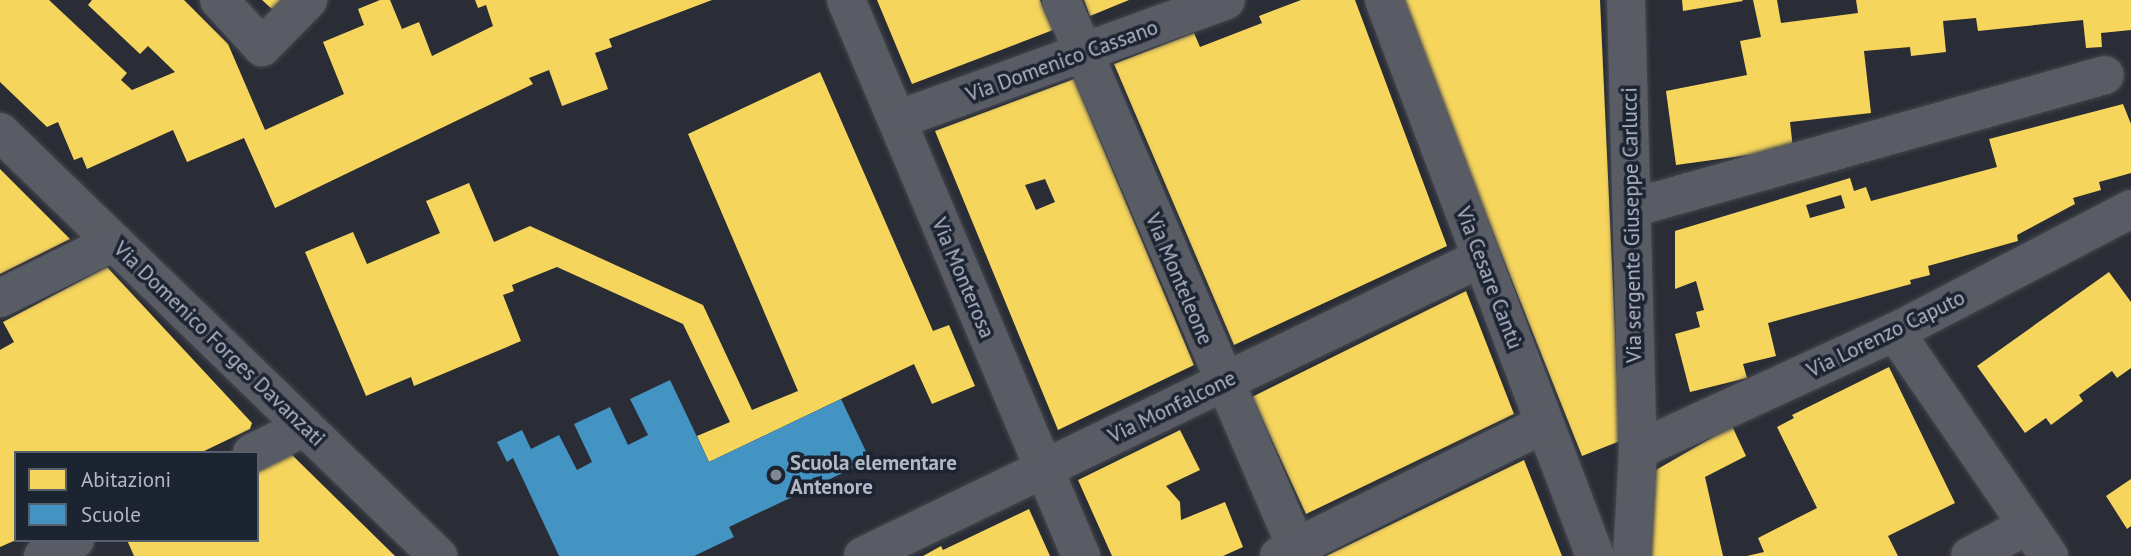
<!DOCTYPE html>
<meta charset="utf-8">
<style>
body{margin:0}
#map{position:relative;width:2131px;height:556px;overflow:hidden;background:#2a2d36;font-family:"PT Sans",sans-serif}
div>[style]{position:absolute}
.homes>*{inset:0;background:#f6d55c}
.schools>*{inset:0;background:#4393c3}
.roads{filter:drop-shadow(0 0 2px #46484f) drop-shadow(0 0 2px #46484f)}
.minor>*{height:38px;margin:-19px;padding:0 19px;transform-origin:19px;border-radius:19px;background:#595c64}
.dots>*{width:19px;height:19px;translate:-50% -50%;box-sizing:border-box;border:4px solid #1c2331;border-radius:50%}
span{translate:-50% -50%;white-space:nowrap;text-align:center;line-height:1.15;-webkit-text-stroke:7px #1c2331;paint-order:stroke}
.street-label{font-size:21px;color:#b3b8c7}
.poi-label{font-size:21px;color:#b3b8c7;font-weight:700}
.left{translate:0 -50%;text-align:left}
.legend{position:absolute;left:14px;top:451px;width:245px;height:91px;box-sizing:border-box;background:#1c2331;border:2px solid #585f6d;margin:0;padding:9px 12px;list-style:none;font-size:21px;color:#b3b8c7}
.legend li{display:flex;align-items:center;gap:14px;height:35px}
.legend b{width:35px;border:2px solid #585f6d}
</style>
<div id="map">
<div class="homes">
<i style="clip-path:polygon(0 0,49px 0,127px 73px,121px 80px,132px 90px,175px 72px,148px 46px,140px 54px,88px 5px,92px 0,184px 0,228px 44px,265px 130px,344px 94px,323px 42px,364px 25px,358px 9px,380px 0,390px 0,402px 29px,419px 22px,432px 56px,493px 26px,486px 5px,478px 8px,475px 0,712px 0,609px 39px,612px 47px,595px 53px,608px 89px,562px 106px,549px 70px,529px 78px,533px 84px,275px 208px,244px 138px,187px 162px,173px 130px,87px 169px,82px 157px,74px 160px,58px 122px,47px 127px,0 82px)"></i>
<i style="clip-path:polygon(262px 0,290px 0,273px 10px)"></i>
<i style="clip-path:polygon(877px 0,1040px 0,1053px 30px,912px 84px)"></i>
<i style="clip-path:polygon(1084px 0,1129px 0,1090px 16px)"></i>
<i style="clip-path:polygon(1301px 0,1355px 0,1447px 246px,1234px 345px,1114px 64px,1194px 33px,1200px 47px,1262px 23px,1259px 16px)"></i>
<i style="clip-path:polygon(1400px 0,1600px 0,1620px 441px,1582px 456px)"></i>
<i style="clip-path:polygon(1682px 0,1742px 0,1743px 1px,1683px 11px)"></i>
<i style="clip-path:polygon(1753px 0,1777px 0,1781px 23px,1858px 13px,1856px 0,2131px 0,2131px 30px,2101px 33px,2102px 47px,2086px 48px,2083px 20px,1978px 31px,1976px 18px,1943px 21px,1946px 52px,1911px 56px,1910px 47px,1864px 51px,1871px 113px,1790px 122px,1793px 149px,1676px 165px,1666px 91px,1747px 75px,1740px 41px,1761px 37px)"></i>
<i style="clip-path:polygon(820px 72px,933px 331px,949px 325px,975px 386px,932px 404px,914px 364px,709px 462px,697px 436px,730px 422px,683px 324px,557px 267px,512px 285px,514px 291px,503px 295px,521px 341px,414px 386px,411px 377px,366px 396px,305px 252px,353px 232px,367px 264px,440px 233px,426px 201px,469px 183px,494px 242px,530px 226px,703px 305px,752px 410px,798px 391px,688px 134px)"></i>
<i style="clip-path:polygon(evenodd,1074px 79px,1194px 365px,1058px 430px,935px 131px,1074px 79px,1045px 179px,1055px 202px,1036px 210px,1025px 185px,1045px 179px)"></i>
<i style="clip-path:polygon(evenodd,2123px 104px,2131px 124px,2131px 173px,2099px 182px,2101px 190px,2073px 198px,2075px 204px,2017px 235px,2018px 241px,1928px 266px,1930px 275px,1910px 280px,1911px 284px,1768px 323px,1776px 356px,1743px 364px,1747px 378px,1690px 392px,1675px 334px,1700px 327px,1696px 312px,1704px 310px,1696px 281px,1675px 289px,1675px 231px,1850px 178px,1854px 191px,1866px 187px,1871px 201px,1997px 167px,1989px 139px,2123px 104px,1841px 195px,1845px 208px,1810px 218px,1806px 205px,1841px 195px)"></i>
<i style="clip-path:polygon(0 169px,70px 239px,0 274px)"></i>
<i style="clip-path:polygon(107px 267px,252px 423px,250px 429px,200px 453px,16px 453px,16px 540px,0 547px,0 350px,14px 342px,3px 322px)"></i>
<i style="clip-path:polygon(2109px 272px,2131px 302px,2131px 368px,2117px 378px,2112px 371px,2079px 395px,2083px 401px,2051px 425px,2046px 418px,2025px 433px,1977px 366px)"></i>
<i style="clip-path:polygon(1466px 291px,1514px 414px,1306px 514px,1252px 397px)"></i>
<i style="clip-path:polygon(1889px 367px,1955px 503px,1888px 536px,1898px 556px,1747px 556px,1764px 552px,1758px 538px,1817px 508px,1777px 427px,1794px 418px,1792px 415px)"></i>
<i style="clip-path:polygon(1732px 426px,1746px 456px,1705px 477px,1723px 556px,1651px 556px,1649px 474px)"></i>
<i style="clip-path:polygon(1180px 430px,1200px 470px,1166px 486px,1180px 502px,1181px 520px,1225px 502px,1243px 547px,1223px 556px,1112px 556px,1078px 480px)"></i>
<i style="clip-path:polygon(289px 452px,395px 556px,134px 556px,127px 540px,257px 540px,257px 466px)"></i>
<i style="clip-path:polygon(1524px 460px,1562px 556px,1326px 556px)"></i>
<i style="clip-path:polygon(2131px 479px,2131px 526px,2127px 529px,2106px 496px)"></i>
<i style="clip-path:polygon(1029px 509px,1050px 556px,923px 556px,941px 546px,943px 550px)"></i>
</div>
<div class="schools">
<i style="clip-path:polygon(670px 380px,709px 462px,841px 399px,870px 460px,729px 527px,734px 537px,694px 556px,559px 556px,513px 458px,507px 462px,497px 442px,522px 430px,531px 449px,559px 435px,577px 470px,592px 462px,574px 424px,610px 407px,628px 445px,648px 435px,630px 399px)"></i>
</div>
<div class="roads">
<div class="minor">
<i style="left:219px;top:0;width:64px;rotate:47.5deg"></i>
<i style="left:262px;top:47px;width:66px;rotate:-45.6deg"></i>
<i style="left:846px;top:0;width:604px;rotate:67.09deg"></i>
<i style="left:1061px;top:0;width:605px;rotate:66.74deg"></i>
<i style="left:1384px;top:0;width:595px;rotate:69.22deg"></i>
<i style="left:1626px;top:0;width:450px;rotate:88.5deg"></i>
<i style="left:1638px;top:450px;width:106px;rotate:93.2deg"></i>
<i style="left:897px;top:120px;width:350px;rotate:-20deg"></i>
<i style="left:0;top:132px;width:610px;rotate:44.07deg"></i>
<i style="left:1632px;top:208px;width:491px;rotate:-15.7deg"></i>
<i style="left:0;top:298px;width:127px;rotate:-26.2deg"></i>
<i style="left:1895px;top:332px;width:272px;rotate:55.5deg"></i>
<i style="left:1638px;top:450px;width:283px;rotate:-24.7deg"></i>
<i style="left:1895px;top:332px;width:266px;rotate:-27.5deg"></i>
<i style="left:252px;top:453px;width:59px;rotate:-26.1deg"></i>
<i style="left:43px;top:556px;width:36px;rotate:-27deg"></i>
<i style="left:863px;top:556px;width:686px;rotate:-25.74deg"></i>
<i style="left:1279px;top:556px;width:296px;rotate:-26.5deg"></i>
<i style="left:1970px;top:556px;width:64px;rotate:-27.8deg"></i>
</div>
</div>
<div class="dots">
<i style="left:776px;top:475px;background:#838794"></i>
</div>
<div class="street-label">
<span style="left:1062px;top:61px;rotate:-20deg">Via Domenico Cassano</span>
<span style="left:1632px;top:225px;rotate:-91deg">Via sergente Giuseppe Carlucci</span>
<span style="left:963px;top:278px;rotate:67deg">Via Monterosa</span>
<span style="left:1489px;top:278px;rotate:69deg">Via Cesare Cantù</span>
<span style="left:1179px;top:279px;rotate:67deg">Via Monteleone</span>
<span style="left:1886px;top:334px;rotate:-26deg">Via Lorenzo Caputo</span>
<span style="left:219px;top:344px;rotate:44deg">Via Domenico Forges Davanzati</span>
<span style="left:1172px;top:407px;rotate:-26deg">Via Monfalcone</span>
</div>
<div class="poi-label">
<span class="left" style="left:790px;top:475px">Scuola elementare<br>Antenore</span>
</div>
<ul class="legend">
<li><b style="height:19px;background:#f6d55c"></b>Abitazioni</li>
<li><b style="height:19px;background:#4393c3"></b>Scuole</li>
</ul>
</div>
